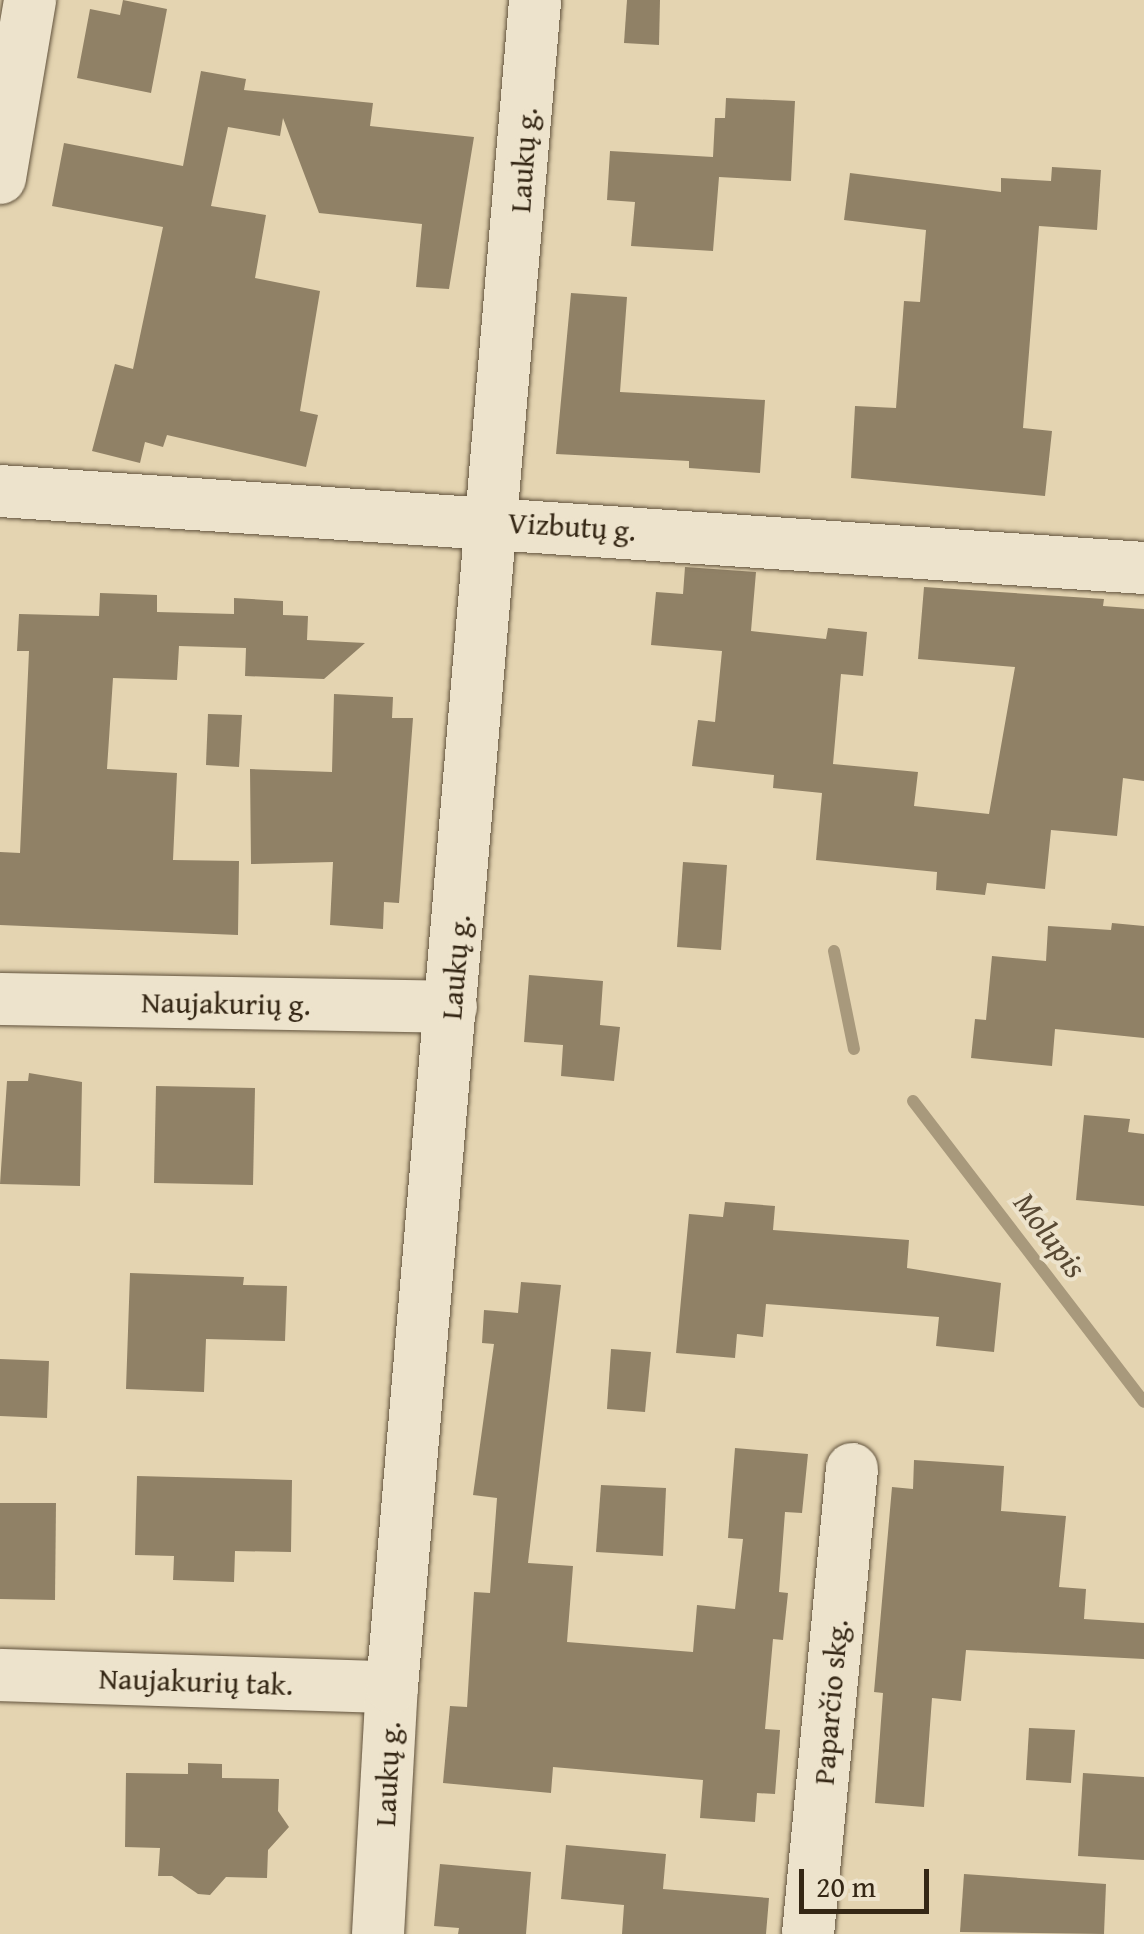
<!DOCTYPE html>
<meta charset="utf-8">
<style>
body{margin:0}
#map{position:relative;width:1144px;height:1934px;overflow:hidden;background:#e4d4b1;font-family:"Gentium Book Plus",serif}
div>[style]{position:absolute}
.stream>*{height:12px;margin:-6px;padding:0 6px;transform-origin:6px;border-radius:6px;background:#a8997c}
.building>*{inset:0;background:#908166}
.roads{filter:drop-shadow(0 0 2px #61523c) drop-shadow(0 0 2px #61523c)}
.street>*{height:52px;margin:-26px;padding:0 26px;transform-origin:26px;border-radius:26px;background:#ede3cc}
span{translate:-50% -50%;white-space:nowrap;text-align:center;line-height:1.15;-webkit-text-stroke:8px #ede3cc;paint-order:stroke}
.street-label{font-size:30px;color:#352715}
.water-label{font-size:32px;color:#584934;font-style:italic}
.scale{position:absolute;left:799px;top:1869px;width:130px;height:45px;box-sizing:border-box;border:5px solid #352715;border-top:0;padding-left:12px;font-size:30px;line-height:35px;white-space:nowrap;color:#352715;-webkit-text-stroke:8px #ede3cc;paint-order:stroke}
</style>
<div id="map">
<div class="stream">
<i style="left:834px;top:951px;width:100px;rotate:78.5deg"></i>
<i style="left:913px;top:1101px;width:379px;rotate:52.5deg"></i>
</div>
<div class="building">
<i style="clip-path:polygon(123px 0,167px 9px,151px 93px,77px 78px,90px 9px,120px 15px)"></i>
<i style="clip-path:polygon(627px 0,660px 0,659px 45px,624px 43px)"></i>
<i style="clip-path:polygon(201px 71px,246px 79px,244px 90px,373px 103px,370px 126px,474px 137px,449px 289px,416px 287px,422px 224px,319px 213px,283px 118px,280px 136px,228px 127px,211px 206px,266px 215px,255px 278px,320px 291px,300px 411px,318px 415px,306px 467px,167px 435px,163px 447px,145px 442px,140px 463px,92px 451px,115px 364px,133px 369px,163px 227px,52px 206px,64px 143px,183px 166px)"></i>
<i style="clip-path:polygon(726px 98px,795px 101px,791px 181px,719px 177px,713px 251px,631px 246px,635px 202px,607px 200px,610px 151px,713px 157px,715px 118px,725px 118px)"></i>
<i style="clip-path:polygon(1052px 167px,1101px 170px,1097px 230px,1039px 226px,1023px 428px,1052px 431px,1045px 496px,851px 478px,855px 406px,896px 408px,904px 301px,920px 302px,926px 230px,844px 220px,850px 173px,1001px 192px,1001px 178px,1051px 181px)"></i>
<i style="clip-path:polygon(571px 293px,627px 297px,620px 392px,765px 400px,760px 473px,689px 468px,689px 461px,556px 454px)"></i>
<i style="clip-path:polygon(685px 567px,756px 572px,751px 631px,826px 639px,828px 628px,867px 632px,863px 676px,841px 674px,833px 764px,918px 772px,914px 806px,989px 814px,1015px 667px,918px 659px,924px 587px,1104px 599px,1103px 606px,1144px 609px,1144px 781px,1123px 778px,1117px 836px,1051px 830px,1045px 889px,987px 883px,985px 895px,936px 890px,937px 872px,816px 860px,822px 793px,773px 788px,774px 775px,692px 766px,698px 720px,715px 722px,722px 651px,651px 645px,656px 592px,683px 594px)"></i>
<i style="clip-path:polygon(100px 593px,157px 595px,157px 612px,234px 614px,234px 598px,283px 601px,283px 615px,308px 616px,307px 640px,365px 643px,324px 679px,245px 676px,246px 648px,179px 646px,177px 680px,113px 678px,107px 769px,177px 773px,173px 860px,239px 861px,238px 935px,0 925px,0 852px,20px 853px,29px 651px,17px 651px,19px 614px,99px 616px)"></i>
<i style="clip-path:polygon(334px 694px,393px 697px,392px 718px,413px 718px,399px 903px,384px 902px,383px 929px,330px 925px,333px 862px,251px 864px,250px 769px,332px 772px)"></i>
<i style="clip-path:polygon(208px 714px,242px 715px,239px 767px,206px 765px)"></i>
<i style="clip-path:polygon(683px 862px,727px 865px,721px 950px,677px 947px)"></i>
<i style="clip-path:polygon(1112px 923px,1144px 926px,1144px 1038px,1055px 1029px,1052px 1066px,971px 1058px,975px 1019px,986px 1020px,992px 956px,1046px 961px,1048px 926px,1111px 930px)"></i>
<i style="clip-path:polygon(529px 975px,603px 981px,600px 1025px,620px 1027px,614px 1081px,561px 1076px,563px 1045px,524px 1042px)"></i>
<i style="clip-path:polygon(29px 1073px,82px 1082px,80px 1186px,0 1184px,7px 1081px,28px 1081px)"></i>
<i style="clip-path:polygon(156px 1086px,255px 1088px,253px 1185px,154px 1183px)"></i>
<i style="clip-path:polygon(1084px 1115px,1130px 1119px,1128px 1132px,1144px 1134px,1144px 1206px,1076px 1200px)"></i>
<i style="clip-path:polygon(725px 1202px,775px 1206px,773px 1230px,909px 1240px,907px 1268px,1001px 1283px,994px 1352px,936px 1346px,939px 1317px,766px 1304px,763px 1337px,737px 1334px,735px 1358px,676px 1353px,689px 1214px,723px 1217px)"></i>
<i style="clip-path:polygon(130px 1273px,244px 1277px,243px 1285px,287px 1286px,285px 1341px,206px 1339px,204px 1392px,126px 1389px)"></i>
<i style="clip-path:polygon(521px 1282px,561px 1285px,528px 1563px,573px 1566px,567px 1642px,693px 1652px,697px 1605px,735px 1609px,743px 1539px,728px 1538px,735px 1448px,808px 1454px,802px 1513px,785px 1512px,779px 1592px,788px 1593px,783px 1640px,773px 1639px,765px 1729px,780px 1730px,775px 1794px,757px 1793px,755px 1822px,700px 1818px,703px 1780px,553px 1767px,551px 1793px,443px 1783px,450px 1706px,467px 1707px,474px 1592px,490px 1593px,497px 1498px,473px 1495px,494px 1344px,482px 1343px,484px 1310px,518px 1313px)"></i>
<i style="clip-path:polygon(611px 1349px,651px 1352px,645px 1412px,607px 1409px)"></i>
<i style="clip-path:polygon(0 1359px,49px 1361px,47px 1418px,0 1416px)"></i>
<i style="clip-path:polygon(914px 1460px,1004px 1466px,1001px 1511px,1066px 1516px,1059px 1587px,1086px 1589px,1084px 1619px,1144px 1623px,1144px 1659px,966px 1650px,961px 1701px,932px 1698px,924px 1807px,875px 1803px,883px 1693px,874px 1692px,892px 1487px,913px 1489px)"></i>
<i style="clip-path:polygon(137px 1476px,292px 1480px,291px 1552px,235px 1551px,234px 1582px,173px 1580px,174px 1556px,135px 1555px)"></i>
<i style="clip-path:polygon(601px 1485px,666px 1488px,663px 1556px,596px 1552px)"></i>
<i style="clip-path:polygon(0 1503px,56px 1503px,55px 1600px,0 1599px)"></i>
<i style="clip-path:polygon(1029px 1728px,1075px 1730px,1071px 1783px,1026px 1780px)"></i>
<i style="clip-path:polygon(188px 1763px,222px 1764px,222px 1778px,279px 1779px,278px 1811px,289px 1827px,268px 1850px,267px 1878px,226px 1877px,210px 1895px,198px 1894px,172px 1876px,158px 1876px,160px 1848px,125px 1847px,126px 1773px,188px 1774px)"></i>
<i style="clip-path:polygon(1083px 1773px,1144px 1777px,1144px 1860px,1078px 1856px)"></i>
<i style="clip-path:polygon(566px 1845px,666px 1854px,663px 1889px,769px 1898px,766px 1934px,622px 1934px,624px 1905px,561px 1899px)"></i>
<i style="clip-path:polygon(440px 1864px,531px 1872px,526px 1934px,458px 1934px,459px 1928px,434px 1926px)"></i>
<i style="clip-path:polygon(964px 1874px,1106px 1884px,1104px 1934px,960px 1932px)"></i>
</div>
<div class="roads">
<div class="street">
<i style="left:0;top:178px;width:181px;rotate:-80.4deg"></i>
<i style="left:0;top:491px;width:1147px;rotate:3.85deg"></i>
<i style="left:0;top:999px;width:451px;rotate:1deg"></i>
<i style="left:0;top:1675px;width:392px;rotate:1.8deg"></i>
<i style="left:378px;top:1934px;width:247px;rotate:-86.8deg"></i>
<i style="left:392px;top:1687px;width:1693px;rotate:-85.15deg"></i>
<i style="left:808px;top:1934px;width:467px;rotate:-84.6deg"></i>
</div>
</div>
<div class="street-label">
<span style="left:523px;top:160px;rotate:-86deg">Laukų g.</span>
<span style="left:572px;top:526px;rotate:4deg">Vizbutų g.</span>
<span style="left:455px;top:967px;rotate:-85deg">Laukų g.</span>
<span style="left:226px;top:1003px;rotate:1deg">Naujakurių g.</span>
<span style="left:196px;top:1681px;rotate:2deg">Naujakurių tak.</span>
<span style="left:830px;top:1702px;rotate:-85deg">Paparčio skg.</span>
<span style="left:387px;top:1774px;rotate:-87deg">Laukų g.</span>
</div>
<div class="water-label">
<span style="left:1050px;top:1235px;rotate:53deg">Molupis</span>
</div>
<div class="scale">20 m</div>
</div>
